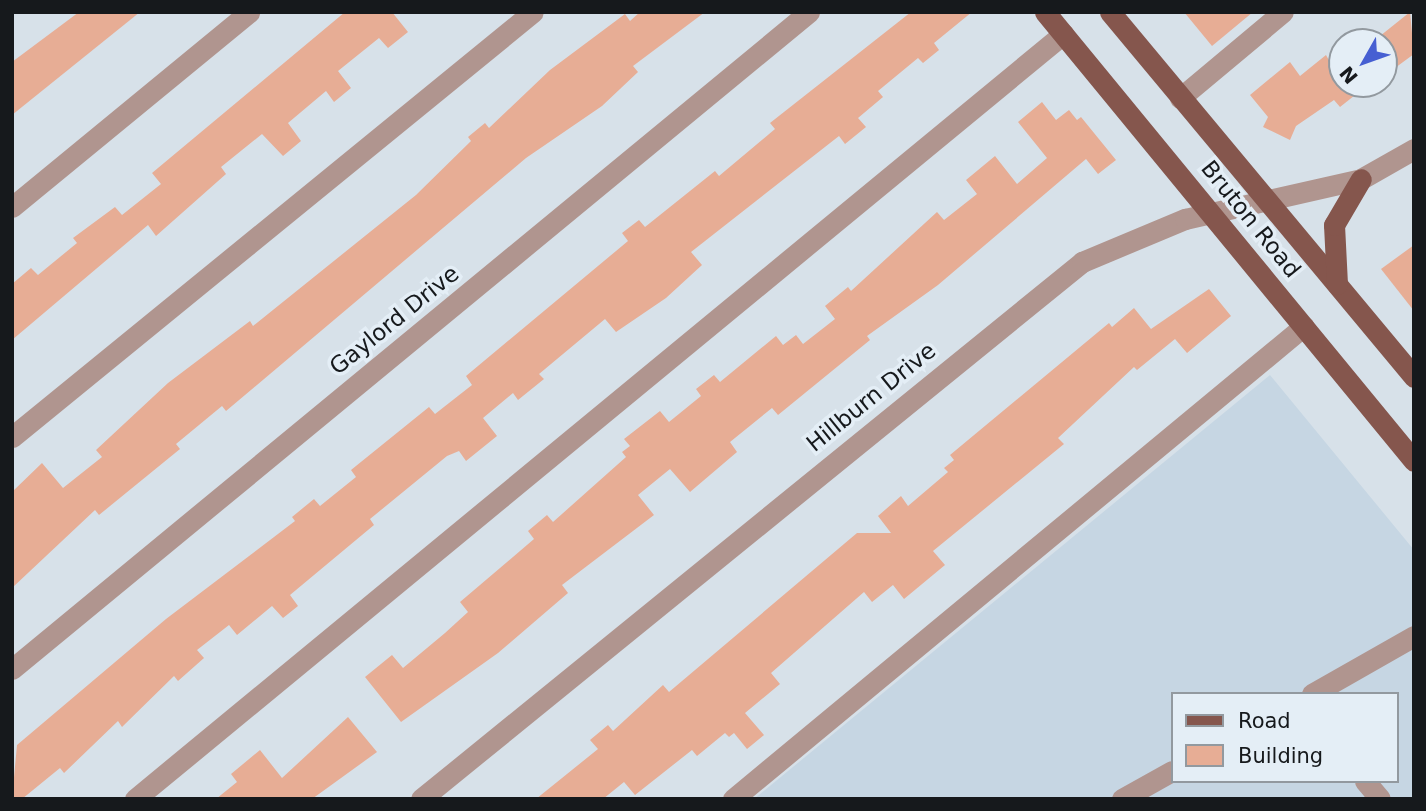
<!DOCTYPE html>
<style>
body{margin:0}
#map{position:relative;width:1426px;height:811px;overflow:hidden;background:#d7e1e9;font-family:"DejaVu Sans",sans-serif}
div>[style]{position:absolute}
.built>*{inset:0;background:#c6d6e3}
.building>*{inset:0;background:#e7ad95}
.minor>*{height:21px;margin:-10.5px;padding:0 10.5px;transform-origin:10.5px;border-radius:10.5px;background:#b0958f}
.major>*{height:21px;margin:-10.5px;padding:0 10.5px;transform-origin:10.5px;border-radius:10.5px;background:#85564d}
span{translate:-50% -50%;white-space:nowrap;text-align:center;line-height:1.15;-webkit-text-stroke:7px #e4eef6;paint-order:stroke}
.street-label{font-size:23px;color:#16191c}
.frame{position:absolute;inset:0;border:14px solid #16191c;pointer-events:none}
.legend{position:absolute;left:1171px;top:692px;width:228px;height:91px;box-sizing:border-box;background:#e4eef6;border:2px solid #92999f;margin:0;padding:9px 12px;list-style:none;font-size:21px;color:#16191c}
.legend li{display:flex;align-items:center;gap:14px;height:35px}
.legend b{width:35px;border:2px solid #92999f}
.north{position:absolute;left:1328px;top:28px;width:70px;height:70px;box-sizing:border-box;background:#e4eef6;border:2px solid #92999f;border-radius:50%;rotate:230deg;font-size:19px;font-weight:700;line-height:28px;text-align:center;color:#16191c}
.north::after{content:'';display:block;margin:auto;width:24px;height:32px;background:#465fd2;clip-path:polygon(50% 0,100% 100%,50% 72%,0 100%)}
</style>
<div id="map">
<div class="built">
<i style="clip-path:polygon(evenodd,1270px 375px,1414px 550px,1414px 799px,754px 799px,1270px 375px,1172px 694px,1396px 694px,1396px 781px,1172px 781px,1172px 694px)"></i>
</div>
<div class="building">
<i style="clip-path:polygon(79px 12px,140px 12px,12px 115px,12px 62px)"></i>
<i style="clip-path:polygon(345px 12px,392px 12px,408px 32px,388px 48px,379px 38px,338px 71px,351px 88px,334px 102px,326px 91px,288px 123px,301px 141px,283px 156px,262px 134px,221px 167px,226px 174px,156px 236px,148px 225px,12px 340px,12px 284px,31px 268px,38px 275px,77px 243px,73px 238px,115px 207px,122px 215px,161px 184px,152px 173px)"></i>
<i style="clip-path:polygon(640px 12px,705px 12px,633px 66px,638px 72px,602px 106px,526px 158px,226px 411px,222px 406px,176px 444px,180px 449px,99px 515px,95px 510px,12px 588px,12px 492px,42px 463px,63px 488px,102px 457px,96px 450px,168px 383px,250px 321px,253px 326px,416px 195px,471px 141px,468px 137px,485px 123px,489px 128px,550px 70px,625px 14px,630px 21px)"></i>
<i style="clip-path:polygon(911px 12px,972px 12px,934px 43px,939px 50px,923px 63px,918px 58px,878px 91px,883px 97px,858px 118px,866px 127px,845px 144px,839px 136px,691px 252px,702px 265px,666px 298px,616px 332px,605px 319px,539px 374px,544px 379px,518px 400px,513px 393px,483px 418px,497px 436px,466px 461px,459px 451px,447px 456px,370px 519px,374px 525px,290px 595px,298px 606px,283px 618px,272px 606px,237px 635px,229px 625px,197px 650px,204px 658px,178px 681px,174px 676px,122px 727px,118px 721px,64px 773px,60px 768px,22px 799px,12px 799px,17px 745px,166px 619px,295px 521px,292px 517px,314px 499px,320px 506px,356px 477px,351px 470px,429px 407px,435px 414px,472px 385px,466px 376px,628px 241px,622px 233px,639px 220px,645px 227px,715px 171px,719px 176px,775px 129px,770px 123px)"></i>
<i style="clip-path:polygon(1184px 12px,1253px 12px,1212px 46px)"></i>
<i style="clip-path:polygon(1410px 12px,1414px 54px,1384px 76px,1384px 42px,1375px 40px)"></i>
<i style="clip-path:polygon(1326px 55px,1342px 84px,1369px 84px,1340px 107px,1334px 100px,1296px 126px,1290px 140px,1263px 127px,1268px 117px,1250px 95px,1290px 62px,1300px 76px)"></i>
<i style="clip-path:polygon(1042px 102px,1056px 120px,1069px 110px,1077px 120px,1081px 117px,1116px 160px,1098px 174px,1086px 159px,938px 285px,867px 336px,870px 340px,778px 415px,772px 408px,730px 442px,737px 452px,690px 492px,670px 469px,638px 495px,654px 515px,562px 585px,568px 593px,498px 653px,401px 722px,365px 677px,392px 655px,403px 668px,445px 633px,468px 612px,460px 602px,534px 539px,528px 531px,547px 515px,553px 522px,626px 457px,622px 452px,630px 446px,624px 439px,660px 411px,669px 422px,701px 396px,696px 389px,714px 375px,720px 382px,776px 336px,783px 345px,796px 335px,803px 344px,835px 319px,825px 306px,848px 287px,851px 291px,937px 212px,944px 220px,977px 194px,966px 180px,995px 156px,1017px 184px,1047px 158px,1018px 122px)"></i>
<i style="clip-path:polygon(1414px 245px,1414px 311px,1381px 269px)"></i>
<i style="clip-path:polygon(1209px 289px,1231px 316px,1187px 353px,1175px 339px,1137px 370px,1134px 367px,1058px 438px,1064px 444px,933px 551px,945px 565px,904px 599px,893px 585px,872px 602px,864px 592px,771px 673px,780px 684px,745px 713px,764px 735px,747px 749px,734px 733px,729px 737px,725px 733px,697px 756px,692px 750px,635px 795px,624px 782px,603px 799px,536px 799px,598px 749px,590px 740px,608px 725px,613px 731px,663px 685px,669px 692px,857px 533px,891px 533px,878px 516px,901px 496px,908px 506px,948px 472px,944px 468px,954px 460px,950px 455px,1109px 323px,1112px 327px,1134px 308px,1151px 329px)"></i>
<i style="clip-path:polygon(348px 717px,377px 752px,312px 799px,216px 799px,237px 782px,231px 774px,260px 750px,282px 778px)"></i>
</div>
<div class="minor">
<i style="left:1180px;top:98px;width:134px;rotate:-39.9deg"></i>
<i style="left:12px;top:207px;width:307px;rotate:-39.4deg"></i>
<i style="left:12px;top:437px;width:672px;rotate:-39.21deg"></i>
<i style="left:12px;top:669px;width:1033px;rotate:-39.5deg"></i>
<i style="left:1312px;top:694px;width:117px;rotate:-29.6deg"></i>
<i style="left:1365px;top:781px;width:23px;rotate:50deg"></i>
<i style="left:135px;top:799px;width:1203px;rotate:-39.5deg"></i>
<i style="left:421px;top:799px;width:852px;rotate:-39.09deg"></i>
<i style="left:1082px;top:262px;width:112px;rotate:-22.7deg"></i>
<i style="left:1185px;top:219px;width:180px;rotate:-12.8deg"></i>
<i style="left:1361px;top:179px;width:61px;rotate:-29.5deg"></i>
<i style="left:733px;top:799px;width:741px;rotate:-39.64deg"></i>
<i style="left:1122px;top:799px;width:57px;rotate:-29.2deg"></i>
</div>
<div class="major">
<i style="left:1045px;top:12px;width:581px;rotate:50.59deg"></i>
<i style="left:1110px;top:12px;width:475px;rotate:50.2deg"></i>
<i style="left:1337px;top:284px;width:59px;rotate:-92.9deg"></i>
<i style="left:1334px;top:225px;width:53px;rotate:-59.6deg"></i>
</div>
<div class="street-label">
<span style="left:1251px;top:219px;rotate:51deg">Bruton Road</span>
<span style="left:394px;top:320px;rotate:-39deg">Gaylord Drive</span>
<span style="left:871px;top:397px;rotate:-39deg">Hillburn Drive</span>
</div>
<div class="frame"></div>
<ul class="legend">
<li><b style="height:9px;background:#85564d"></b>Road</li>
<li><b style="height:19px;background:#e7ad95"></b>Building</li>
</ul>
<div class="north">N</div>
</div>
